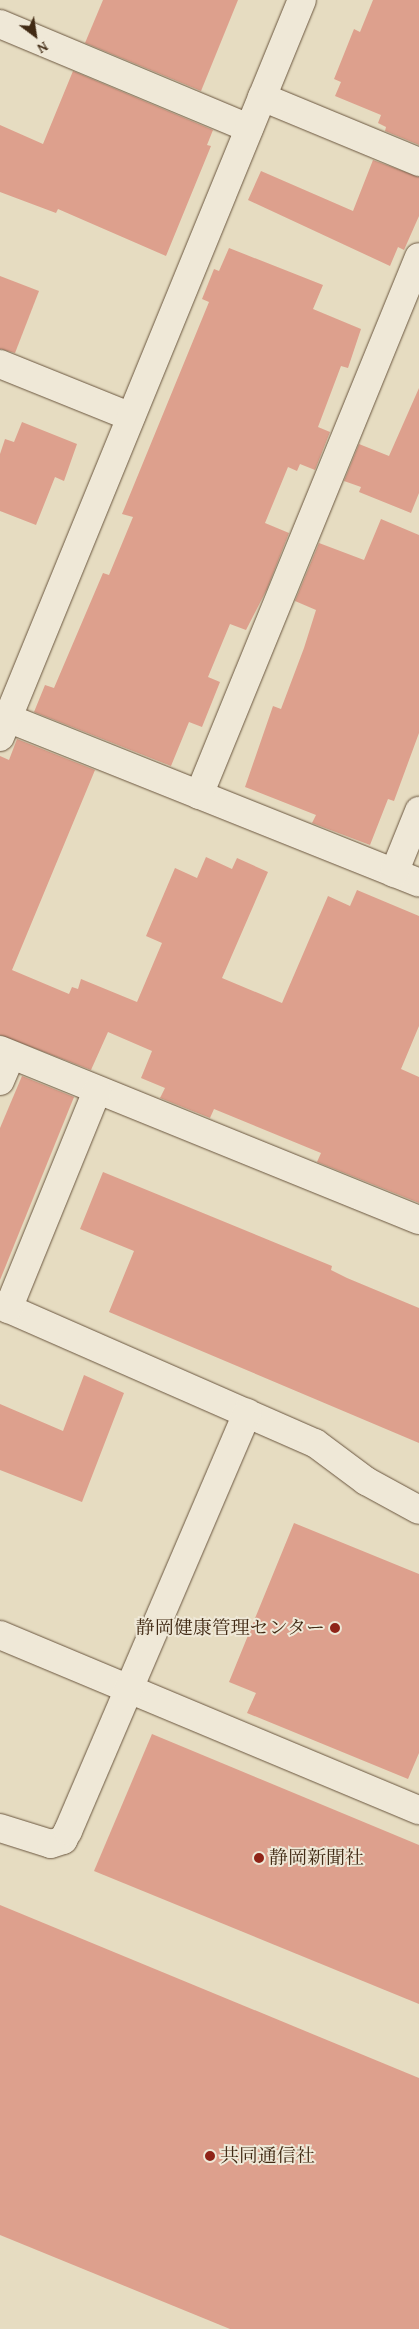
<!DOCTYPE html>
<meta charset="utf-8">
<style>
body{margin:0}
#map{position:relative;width:419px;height:2329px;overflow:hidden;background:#e6dcc1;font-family:"Gentium Book Plus","Noto Serif JP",serif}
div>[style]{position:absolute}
.building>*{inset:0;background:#dda08d}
.roads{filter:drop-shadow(0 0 1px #6a563f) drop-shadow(0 0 1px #6a563f)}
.minor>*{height:28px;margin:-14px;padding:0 14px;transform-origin:14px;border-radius:14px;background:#efe8d7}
.dots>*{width:14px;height:14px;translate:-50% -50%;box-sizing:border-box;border:2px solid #efe8d7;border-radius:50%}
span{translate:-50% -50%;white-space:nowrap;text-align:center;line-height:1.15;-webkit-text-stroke:4px #efe8d7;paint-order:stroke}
.poi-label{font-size:19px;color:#412a14}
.right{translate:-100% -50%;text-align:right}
.left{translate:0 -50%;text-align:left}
.north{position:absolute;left:10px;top:10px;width:50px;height:50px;-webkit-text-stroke:4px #efe8d7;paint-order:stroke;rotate:149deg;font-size:14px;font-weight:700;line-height:20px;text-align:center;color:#412a14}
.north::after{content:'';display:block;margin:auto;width:18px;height:22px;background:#412a14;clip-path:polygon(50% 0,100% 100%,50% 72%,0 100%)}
</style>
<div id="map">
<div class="building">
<i style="clip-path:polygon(103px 0,238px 0,201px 91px,85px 43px)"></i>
<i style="clip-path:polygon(373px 0,419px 0,419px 145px,385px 131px,386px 127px,378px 123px,381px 115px,335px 96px,341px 82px,334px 79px,354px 29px,360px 32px)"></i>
<i style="clip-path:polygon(73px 71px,213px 130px,207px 145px,211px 146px,166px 256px,58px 209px,56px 213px,0 192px,0 125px,43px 144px)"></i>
<i style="clip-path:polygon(373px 160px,419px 177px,419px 216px,404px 250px,398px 247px,390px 266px,248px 200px,261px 171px,353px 211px)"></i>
<i style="clip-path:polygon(229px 248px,323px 285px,313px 309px,361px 329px,348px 368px,341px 366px,318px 427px,330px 432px,315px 470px,300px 464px,297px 471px,288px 467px,265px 523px,289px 533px,267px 589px,246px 630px,230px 624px,208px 677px,220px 682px,202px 727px,189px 722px,171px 766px,34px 712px,45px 685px,54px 688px,103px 573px,109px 575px,133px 517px,122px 514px,209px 302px,202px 299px,214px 269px,219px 271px)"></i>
<i style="clip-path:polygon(0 276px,39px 291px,15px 353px,0 349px)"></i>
<i style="clip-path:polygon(419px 388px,419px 493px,411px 513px,359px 492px,361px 487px,344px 481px,359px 444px,389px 456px)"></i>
<i style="clip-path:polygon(22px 422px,77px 444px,64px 481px,55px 477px,36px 525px,0 511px,0 454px,5px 439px,14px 442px)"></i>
<i style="clip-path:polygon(381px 519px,419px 535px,419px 733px,394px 801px,388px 799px,370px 845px,312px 823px,316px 815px,245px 787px,273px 706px,281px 709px,304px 648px,316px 610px,295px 601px,319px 543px,364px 560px)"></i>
<i style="clip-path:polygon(17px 739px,95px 770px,12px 970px,69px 994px,72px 987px,78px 989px,81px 979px,137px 1002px,162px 943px,146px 936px,175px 868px,197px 878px,206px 857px,232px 869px,237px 858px,268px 872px,222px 978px,282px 1003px,328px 896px,350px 906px,357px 890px,419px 916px,419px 1026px,401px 1069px,419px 1077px,419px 1203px,317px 1162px,321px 1153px,214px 1109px,210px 1118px,160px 1098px,165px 1088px,141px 1078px,152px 1051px,108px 1032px,91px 1070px,0 1035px,0 756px,9px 760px)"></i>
<i style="clip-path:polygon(22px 1076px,74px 1097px,0 1280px,0 1128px)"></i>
<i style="clip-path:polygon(103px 1172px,332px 1266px,331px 1270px,347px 1278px,419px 1308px,419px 1443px,109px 1312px,134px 1251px,80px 1229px)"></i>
<i style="clip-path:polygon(84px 1375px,124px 1393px,82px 1502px,0 1470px,0 1404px,63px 1431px)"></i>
<i style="clip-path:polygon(294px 1523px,419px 1574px,419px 1753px,408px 1779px,247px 1713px,256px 1693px,229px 1682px)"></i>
<i style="clip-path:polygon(152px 1734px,419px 1845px,419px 2004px,94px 1871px)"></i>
<i style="clip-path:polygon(0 1905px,419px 2078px,419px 2329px,230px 2329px,0 2235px)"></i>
</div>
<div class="roads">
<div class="minor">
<i style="left:0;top:24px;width:270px;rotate:22.7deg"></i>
<i style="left:262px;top:97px;width:170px;rotate:22.5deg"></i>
<i style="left:0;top:364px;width:141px;rotate:22deg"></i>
<i style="left:0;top:715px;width:451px;rotate:21.8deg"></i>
<i style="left:0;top:737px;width:796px;rotate:-67.72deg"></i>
<i style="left:199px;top:795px;width:581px;rotate:-67.76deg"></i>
<i style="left:394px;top:873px;width:67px;rotate:-68deg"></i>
<i style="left:0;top:1050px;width:452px;rotate:22.1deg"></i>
<i style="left:0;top:1081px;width:28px;rotate:-67deg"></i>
<i style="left:0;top:1305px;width:344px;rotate:23.7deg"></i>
<i style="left:315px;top:1443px;width:64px;rotate:36.7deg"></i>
<i style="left:366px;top:1481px;width:60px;rotate:28.7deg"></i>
<i style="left:8px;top:1309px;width:235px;rotate:-67.8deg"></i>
<i style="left:0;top:1635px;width:454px;rotate:22.7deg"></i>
<i style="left:0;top:1828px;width:53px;rotate:17.4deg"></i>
<i style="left:51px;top:1844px;width:13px;rotate:-18deg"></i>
<i style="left:63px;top:1840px;width:10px;rotate:-61deg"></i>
<i style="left:68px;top:1831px;width:455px;rotate:-66.8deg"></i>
</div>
</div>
<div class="dots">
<i style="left:335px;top:1628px;background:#8f2418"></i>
<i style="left:259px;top:1858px;background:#8f2418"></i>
<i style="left:210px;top:2156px;background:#8f2418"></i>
</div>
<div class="poi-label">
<span class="right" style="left:325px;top:1628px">静岡健康管理センター</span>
<span class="left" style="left:269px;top:1858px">静岡新聞社</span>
<span class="left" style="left:220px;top:2156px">共同通信社</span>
</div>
<div class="north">N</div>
</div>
